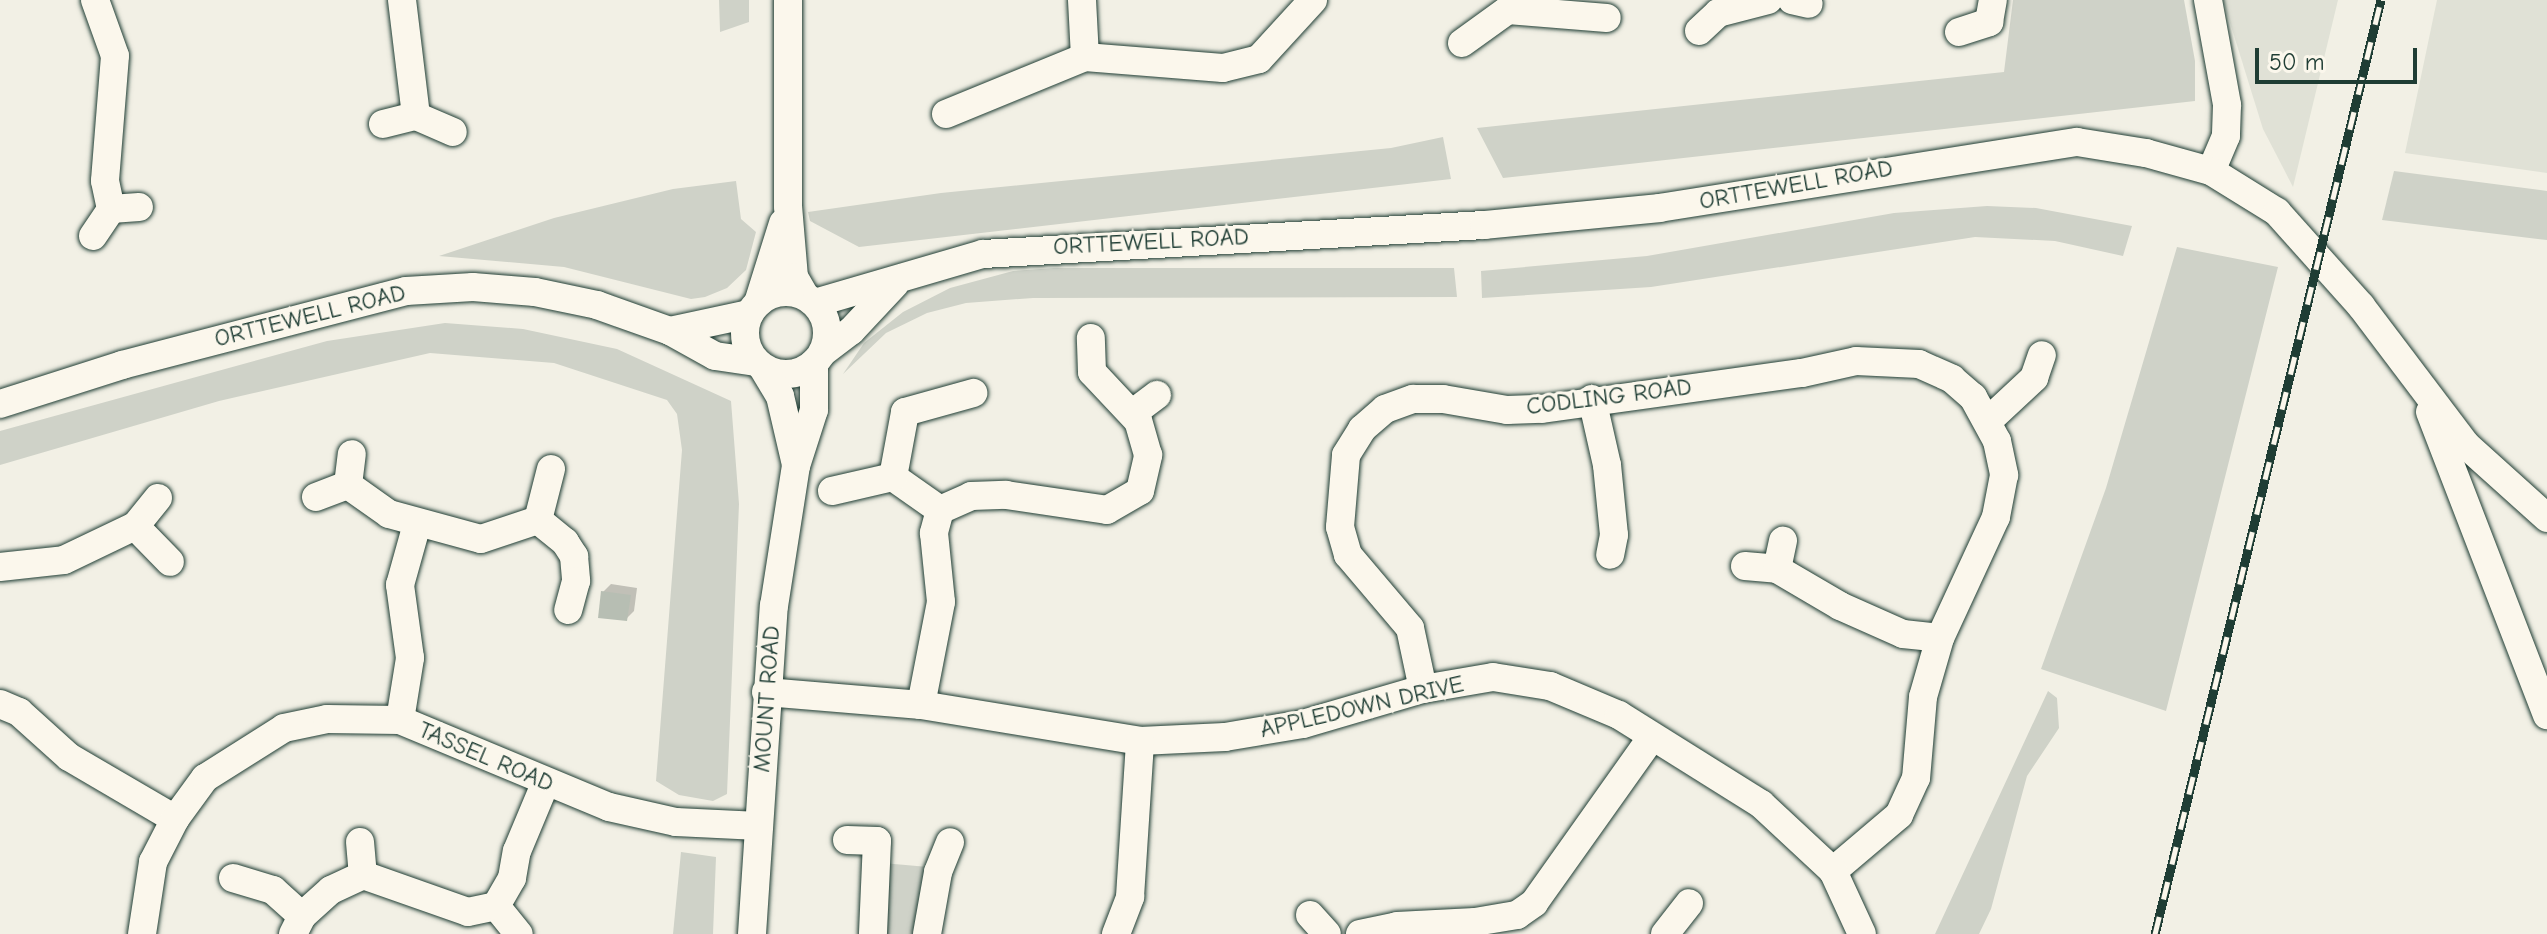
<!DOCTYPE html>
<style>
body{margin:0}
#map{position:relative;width:2547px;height:934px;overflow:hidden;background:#f2f0e5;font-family:"Comic Neue",sans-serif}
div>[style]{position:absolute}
.built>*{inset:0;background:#e0e1d6}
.green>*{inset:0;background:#cfd2c8}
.shadow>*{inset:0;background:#0003}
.building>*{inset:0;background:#b7beb3}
.roads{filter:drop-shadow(0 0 2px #1f3d34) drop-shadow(0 0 2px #1f3d34)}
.minor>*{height:28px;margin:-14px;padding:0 14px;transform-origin:14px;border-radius:14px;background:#fbf7ec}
.minor>.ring{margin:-14px;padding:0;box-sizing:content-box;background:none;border:28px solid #fbf7ec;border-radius:50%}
.rail>*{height:9px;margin-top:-4.5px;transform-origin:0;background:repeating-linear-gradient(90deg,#fbf7ec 0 18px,#1f3d34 0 36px);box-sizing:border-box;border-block:2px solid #1f3d34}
span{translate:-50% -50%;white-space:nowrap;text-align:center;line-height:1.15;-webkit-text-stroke:6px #fbf7ec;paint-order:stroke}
.street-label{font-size:24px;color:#1f3d34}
.scale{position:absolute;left:2255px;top:48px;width:162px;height:36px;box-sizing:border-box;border:4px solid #1f3d34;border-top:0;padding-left:10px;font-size:24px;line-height:28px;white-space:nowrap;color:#1f3d34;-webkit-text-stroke:6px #fbf7ec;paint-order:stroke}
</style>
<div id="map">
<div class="built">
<i style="clip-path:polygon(2223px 0,2338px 0,2293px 187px,2263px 129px)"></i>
<i style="clip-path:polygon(2437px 0,2547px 0,2547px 173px,2405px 153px)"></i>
</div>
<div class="green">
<i style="clip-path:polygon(719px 0,749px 0,749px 22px,720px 32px)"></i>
<i style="clip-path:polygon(2013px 0,2184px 0,2195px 61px,2195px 101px,1503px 178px,1477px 128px,2004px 72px)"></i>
<i style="clip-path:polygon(1443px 137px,1451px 179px,859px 247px,810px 221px,808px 212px,941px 193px,1391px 148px)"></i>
<i style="clip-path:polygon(2394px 171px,2547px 191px,2547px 240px,2382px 220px)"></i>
<i style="clip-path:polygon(736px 181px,741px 219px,756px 232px,746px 270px,727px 288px,705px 297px,691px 299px,564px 267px,439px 256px,554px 218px,673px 189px)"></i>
<i style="clip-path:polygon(1987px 206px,2036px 208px,2132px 226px,2123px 256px,2055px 241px,1975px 237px,1651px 287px,1482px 298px,1481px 271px,1647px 256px,1894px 213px)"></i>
<i style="clip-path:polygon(2177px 247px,2278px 267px,2166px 711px,2041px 669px,2106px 488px)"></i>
<i style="clip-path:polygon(1054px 268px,1454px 268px,1457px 297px,1033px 298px,966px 303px,927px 313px,886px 333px,843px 374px,864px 343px,903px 312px,950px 288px,1013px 271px)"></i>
<i style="clip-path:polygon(445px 323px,523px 329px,617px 349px,731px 401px,739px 504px,727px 794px,713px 801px,679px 795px,656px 781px,682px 450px,677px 414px,667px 400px,554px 363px,430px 353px,219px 401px,0 465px,0 431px,327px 341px)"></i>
<i style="clip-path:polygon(2048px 691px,2057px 698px,2059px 728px,2027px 776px,1991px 909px,1979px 934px,1935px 934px)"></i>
<i style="clip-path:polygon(681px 852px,716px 857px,713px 934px,673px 934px)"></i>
<i style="clip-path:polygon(883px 863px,928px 867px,922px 934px,874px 934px)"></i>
</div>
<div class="shadow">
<i style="clip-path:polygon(611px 584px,637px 588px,634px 611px,626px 619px,603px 592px)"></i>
</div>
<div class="building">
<i style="clip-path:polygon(601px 591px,631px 595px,627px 621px,598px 618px)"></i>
</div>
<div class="roads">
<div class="minor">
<i style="left:95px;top:0;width:59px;rotate:70.3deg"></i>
<i style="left:115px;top:56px;width:125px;rotate:94.6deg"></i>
<i style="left:105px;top:181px;width:29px;rotate:78deg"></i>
<i style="left:402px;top:0;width:117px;rotate:83.1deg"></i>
<i style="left:788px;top:0;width:206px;rotate:90deg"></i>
<i style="left:788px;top:206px;width:71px;rotate:85.2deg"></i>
<i style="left:794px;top:277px;width:22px;rotate:60deg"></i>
<i style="left:1082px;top:0;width:57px;rotate:87deg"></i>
<i style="left:1792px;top:0;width:17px;rotate:13deg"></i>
<i style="left:2208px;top:0;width:107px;rotate:79.7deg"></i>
<i style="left:2227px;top:105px;width:31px;rotate:92deg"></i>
<i style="left:2226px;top:136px;width:38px;rotate:113deg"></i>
<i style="left:1699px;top:31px;width:26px;rotate:-43deg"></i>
<i style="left:1718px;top:13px;width:52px;rotate:-14.6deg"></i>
<i style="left:1959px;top:32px;width:32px;rotate:-18deg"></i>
<i style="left:1989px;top:22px;width:22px;rotate:-80deg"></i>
<i style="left:1462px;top:43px;width:57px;rotate:-35.7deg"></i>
<i style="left:1508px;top:10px;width:99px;rotate:4.6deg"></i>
<i style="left:946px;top:114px;width:150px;rotate:-22.3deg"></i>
<i style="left:1085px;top:57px;width:138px;rotate:4.6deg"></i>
<i style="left:1223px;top:68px;width:37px;rotate:-14deg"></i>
<i style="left:1259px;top:59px;width:80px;rotate:-47.5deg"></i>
<i style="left:383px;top:124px;width:34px;rotate:-14deg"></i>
<i style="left:416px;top:116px;width:40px;rotate:23.4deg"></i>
<i style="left:93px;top:236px;width:32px;rotate:-56deg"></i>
<i style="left:111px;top:209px;width:28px;rotate:-4deg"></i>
<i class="ring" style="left:745px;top:292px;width:54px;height:54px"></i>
<i style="left:758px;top:303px;width:84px;rotate:-72.6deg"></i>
<i style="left:815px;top:303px;width:175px;rotate:-16.3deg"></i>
<i style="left:983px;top:254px;width:502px;rotate:-3.31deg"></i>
<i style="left:1484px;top:225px;width:176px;rotate:-5.5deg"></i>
<i style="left:1659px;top:208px;width:423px;rotate:-9deg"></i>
<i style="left:2077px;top:142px;width:70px;rotate:9.1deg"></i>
<i style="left:2146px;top:153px;width:67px;rotate:15.5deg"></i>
<i style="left:2211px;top:171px;width:78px;rotate:31.8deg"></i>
<i style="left:2277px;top:212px;width:126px;rotate:48.2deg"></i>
<i style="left:2361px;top:306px;width:174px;rotate:52.9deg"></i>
<i style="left:2466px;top:445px;width:109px;rotate:42deg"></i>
<i style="left:670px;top:331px;width:81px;rotate:-12.1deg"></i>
<i style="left:823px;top:352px;width:35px;rotate:-37deg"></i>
<i style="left:851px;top:331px;width:64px;rotate:-46.9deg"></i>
<i style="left:763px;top:368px;width:33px;rotate:59deg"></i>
<i style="left:780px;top:396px;width:71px;rotate:76.9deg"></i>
<i style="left:1592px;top:399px;width:68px;rotate:77.2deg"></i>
<i style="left:1607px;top:465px;width:70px;rotate:84.3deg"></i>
<i style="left:1614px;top:535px;width:20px;rotate:101deg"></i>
<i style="left:0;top:404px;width:128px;rotate:-17.7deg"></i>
<i style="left:122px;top:365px;width:293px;rotate:-14.6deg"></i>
<i style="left:406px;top:291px;width:67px;rotate:-3.4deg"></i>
<i style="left:473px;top:287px;width:62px;rotate:4.6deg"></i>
<i style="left:535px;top:292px;width:63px;rotate:11.8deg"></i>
<i style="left:597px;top:305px;width:77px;rotate:19.6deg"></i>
<i style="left:670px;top:331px;width:51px;rotate:29.1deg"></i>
<i style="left:715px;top:356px;width:41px;rotate:8.3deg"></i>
<i style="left:2430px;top:412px;width:325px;rotate:68.9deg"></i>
<i style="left:1133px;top:413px;width:30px;rotate:-37deg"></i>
<i style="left:1989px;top:420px;width:62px;rotate:-43deg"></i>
<i style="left:2034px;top:378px;width:24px;rotate:-71deg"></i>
<i style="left:551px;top:469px;width:53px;rotate:104.3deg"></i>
<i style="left:538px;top:520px;width:35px;rotate:39deg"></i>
<i style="left:565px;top:542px;width:17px;rotate:57deg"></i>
<i style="left:574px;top:556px;width:25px;rotate:85deg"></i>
<i style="left:576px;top:581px;width:30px;rotate:105deg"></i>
<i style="left:893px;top:477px;width:57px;rotate:35.1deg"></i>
<i style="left:940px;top:510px;width:24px;rotate:105deg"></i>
<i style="left:934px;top:533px;width:69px;rotate:84.2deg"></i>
<i style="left:941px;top:602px;width:105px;rotate:101deg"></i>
<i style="left:348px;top:485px;width:50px;rotate:35.3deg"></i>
<i style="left:389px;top:514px;width:95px;rotate:15.2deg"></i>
<i style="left:481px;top:539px;width:60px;rotate:-18.4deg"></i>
<i style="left:832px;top:491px;width:63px;rotate:-12.9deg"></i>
<i style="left:893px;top:477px;width:66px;rotate:-79.5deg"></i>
<i style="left:905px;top:412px;width:71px;rotate:-15.6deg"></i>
<i style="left:316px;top:497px;width:34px;rotate:-21deg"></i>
<i style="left:348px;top:485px;width:31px;rotate:-83deg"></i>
<i style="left:158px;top:498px;width:36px;rotate:129deg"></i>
<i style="left:135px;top:526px;width:50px;rotate:45.8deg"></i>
<i style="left:940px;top:510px;width:34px;rotate:-24deg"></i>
<i style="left:971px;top:496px;width:35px;rotate:-2deg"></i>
<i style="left:1006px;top:495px;width:102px;rotate:8.4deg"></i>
<i style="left:1107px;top:510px;width:38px;rotate:-30deg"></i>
<i style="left:1140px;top:491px;width:37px;rotate:-77deg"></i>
<i style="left:1148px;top:455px;width:35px;rotate:-106deg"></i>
<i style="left:1138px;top:421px;width:67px;rotate:-133.2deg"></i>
<i style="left:1092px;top:372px;width:34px;rotate:-92deg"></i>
<i style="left:1745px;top:566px;width:32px;rotate:5deg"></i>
<i style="left:1777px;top:569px;width:29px;rotate:-78deg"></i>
<i style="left:0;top:567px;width:64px;rotate:-6.2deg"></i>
<i style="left:64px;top:560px;width:79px;rotate:-25.6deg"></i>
<i style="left:1777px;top:569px;width:73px;rotate:30.4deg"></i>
<i style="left:1840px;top:606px;width:69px;rotate:24deg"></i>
<i style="left:1903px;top:634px;width:37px;rotate:6deg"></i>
<i style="left:1423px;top:689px;width:62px;rotate:-102deg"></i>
<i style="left:1410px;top:628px;width:96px;rotate:-130.3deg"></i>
<i style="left:1348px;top:555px;width:29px;rotate:-106deg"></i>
<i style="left:1340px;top:527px;width:72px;rotate:-85.2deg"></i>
<i style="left:1346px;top:455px;width:31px;rotate:-58deg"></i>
<i style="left:1362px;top:429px;width:30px;rotate:-41deg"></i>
<i style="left:1385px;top:409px;width:30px;rotate:-20deg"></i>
<i style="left:1413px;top:399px;width:30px"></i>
<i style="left:1443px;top:399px;width:65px;rotate:9.8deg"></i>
<i style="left:1507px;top:410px;width:35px;rotate:-2deg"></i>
<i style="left:1542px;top:409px;width:262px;rotate:-7.9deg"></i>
<i style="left:1802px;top:373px;width:55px;rotate:-12.5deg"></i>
<i style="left:1856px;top:361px;width:63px;rotate:2.7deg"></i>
<i style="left:1919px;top:364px;width:36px;rotate:24deg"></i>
<i style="left:1952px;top:379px;width:28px;rotate:41deg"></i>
<i style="left:1973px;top:397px;width:50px;rotate:61.4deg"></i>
<i style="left:1997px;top:441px;width:35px;rotate:78deg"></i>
<i style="left:2004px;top:475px;width:43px;rotate:100.8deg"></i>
<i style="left:1996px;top:517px;width:133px;rotate:114.8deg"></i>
<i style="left:1940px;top:638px;width:61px;rotate:106.1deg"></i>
<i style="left:1923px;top:697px;width:81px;rotate:94.9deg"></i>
<i style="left:1916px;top:778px;width:41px;rotate:114.7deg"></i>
<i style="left:1899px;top:815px;width:87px;rotate:139.7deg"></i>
<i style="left:766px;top:692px;width:156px;rotate:4.8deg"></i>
<i style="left:921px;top:705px;width:222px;rotate:9.3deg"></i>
<i style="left:1140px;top:741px;width:85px;rotate:-2.7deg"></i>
<i style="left:1225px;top:737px;width:79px;rotate:-9.5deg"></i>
<i style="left:1303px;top:724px;width:125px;rotate:-16.3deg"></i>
<i style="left:1423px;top:689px;width:71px;rotate:-9.7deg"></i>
<i style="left:1493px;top:677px;width:58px;rotate:9deg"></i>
<i style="left:1550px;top:686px;width:75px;rotate:22.8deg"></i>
<i style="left:1619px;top:715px;width:168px;rotate:32.1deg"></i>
<i style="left:1761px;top:804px;width:98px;rotate:42.9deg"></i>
<i style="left:1833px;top:871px;width:69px;rotate:65.3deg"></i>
<i style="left:0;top:704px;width:21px;rotate:23deg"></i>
<i style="left:19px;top:712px;width:67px;rotate:42deg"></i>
<i style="left:69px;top:757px;width:123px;rotate:30.3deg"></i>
<i style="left:400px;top:720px;width:63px;rotate:-80.8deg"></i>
<i style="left:410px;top:658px;width:74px;rotate:-97.8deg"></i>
<i style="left:400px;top:585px;width:63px;rotate:-74.4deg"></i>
<i style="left:847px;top:840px;width:30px;rotate:2deg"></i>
<i style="left:877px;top:841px;width:93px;rotate:92.5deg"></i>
<i style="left:360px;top:842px;width:33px;rotate:85deg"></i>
<i style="left:233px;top:878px;width:42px;rotate:16.7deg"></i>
<i style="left:273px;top:890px;width:39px;rotate:42deg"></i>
<i style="left:496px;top:906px;width:36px;rotate:51deg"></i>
<i style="left:1310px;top:915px;width:25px;rotate:48deg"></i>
<i style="left:142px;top:934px;width:73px;rotate:-81.3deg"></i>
<i style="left:153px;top:862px;width:48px;rotate:-62.9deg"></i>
<i style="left:175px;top:819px;width:51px;rotate:-53.8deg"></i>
<i style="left:205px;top:778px;width:93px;rotate:-32.3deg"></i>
<i style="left:284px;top:728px;width:44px;rotate:-11.8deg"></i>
<i style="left:327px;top:719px;width:73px;rotate:0.8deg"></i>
<i style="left:400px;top:720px;width:226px;rotate:22.6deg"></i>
<i style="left:609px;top:807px;width:69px;rotate:12.6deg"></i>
<i style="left:676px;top:822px;width:83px;rotate:2.8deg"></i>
<i style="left:293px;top:934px;width:20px;rotate:-63deg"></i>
<i style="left:302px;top:916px;width:39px;rotate:-42deg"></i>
<i style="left:331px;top:890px;width:35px;rotate:-25deg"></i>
<i style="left:363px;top:875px;width:111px;rotate:19.4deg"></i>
<i style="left:468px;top:912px;width:29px;rotate:-12deg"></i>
<i style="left:496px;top:906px;width:32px;rotate:-60deg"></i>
<i style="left:512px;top:878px;width:27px;rotate:-80deg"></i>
<i style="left:517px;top:851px;width:73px;rotate:-67.3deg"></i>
<i style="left:752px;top:934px;width:329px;rotate:-86.2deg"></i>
<i style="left:774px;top:606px;width:142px;rotate:-81.1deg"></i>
<i style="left:796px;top:466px;width:59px;rotate:-72.2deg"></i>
<i style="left:814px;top:410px;width:47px;rotate:-90deg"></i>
<i style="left:927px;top:934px;width:63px;rotate:-79.9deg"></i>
<i style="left:938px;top:872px;width:32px;rotate:-68deg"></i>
<i style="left:1116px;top:934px;width:40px;rotate:-69deg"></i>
<i style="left:1130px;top:897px;width:156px;rotate:-86.3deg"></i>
<i style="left:1360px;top:934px;width:38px;rotate:-12deg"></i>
<i style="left:1397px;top:926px;width:78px;rotate:-2.9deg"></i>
<i style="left:1475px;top:922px;width:43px;rotate:-9.5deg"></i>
<i style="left:1517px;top:915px;width:21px;rotate:-35deg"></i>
<i style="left:1534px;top:903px;width:204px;rotate:-54.6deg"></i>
<i style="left:1665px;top:934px;width:39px;rotate:-52deg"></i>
</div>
</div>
<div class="rail">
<i style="left:2155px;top:934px;width:961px;rotate:-76.4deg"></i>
</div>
<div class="street-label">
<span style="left:1796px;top:185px;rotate:-10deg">ORTTEWELL ROAD</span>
<span style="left:1151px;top:242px;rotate:-3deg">ORTTEWELL ROAD</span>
<span style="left:310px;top:316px;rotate:-14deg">ORTTEWELL ROAD</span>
<span style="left:1609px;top:397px;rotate:-7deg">CODLING ROAD</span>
<span style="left:767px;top:699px;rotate:-86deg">MOUNT ROAD</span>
<span style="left:1362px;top:707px;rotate:-13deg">APPLEDOWN DRIVE</span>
<span style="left:486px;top:757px;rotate:23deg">TASSEL ROAD</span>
</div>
<div class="scale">50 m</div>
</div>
